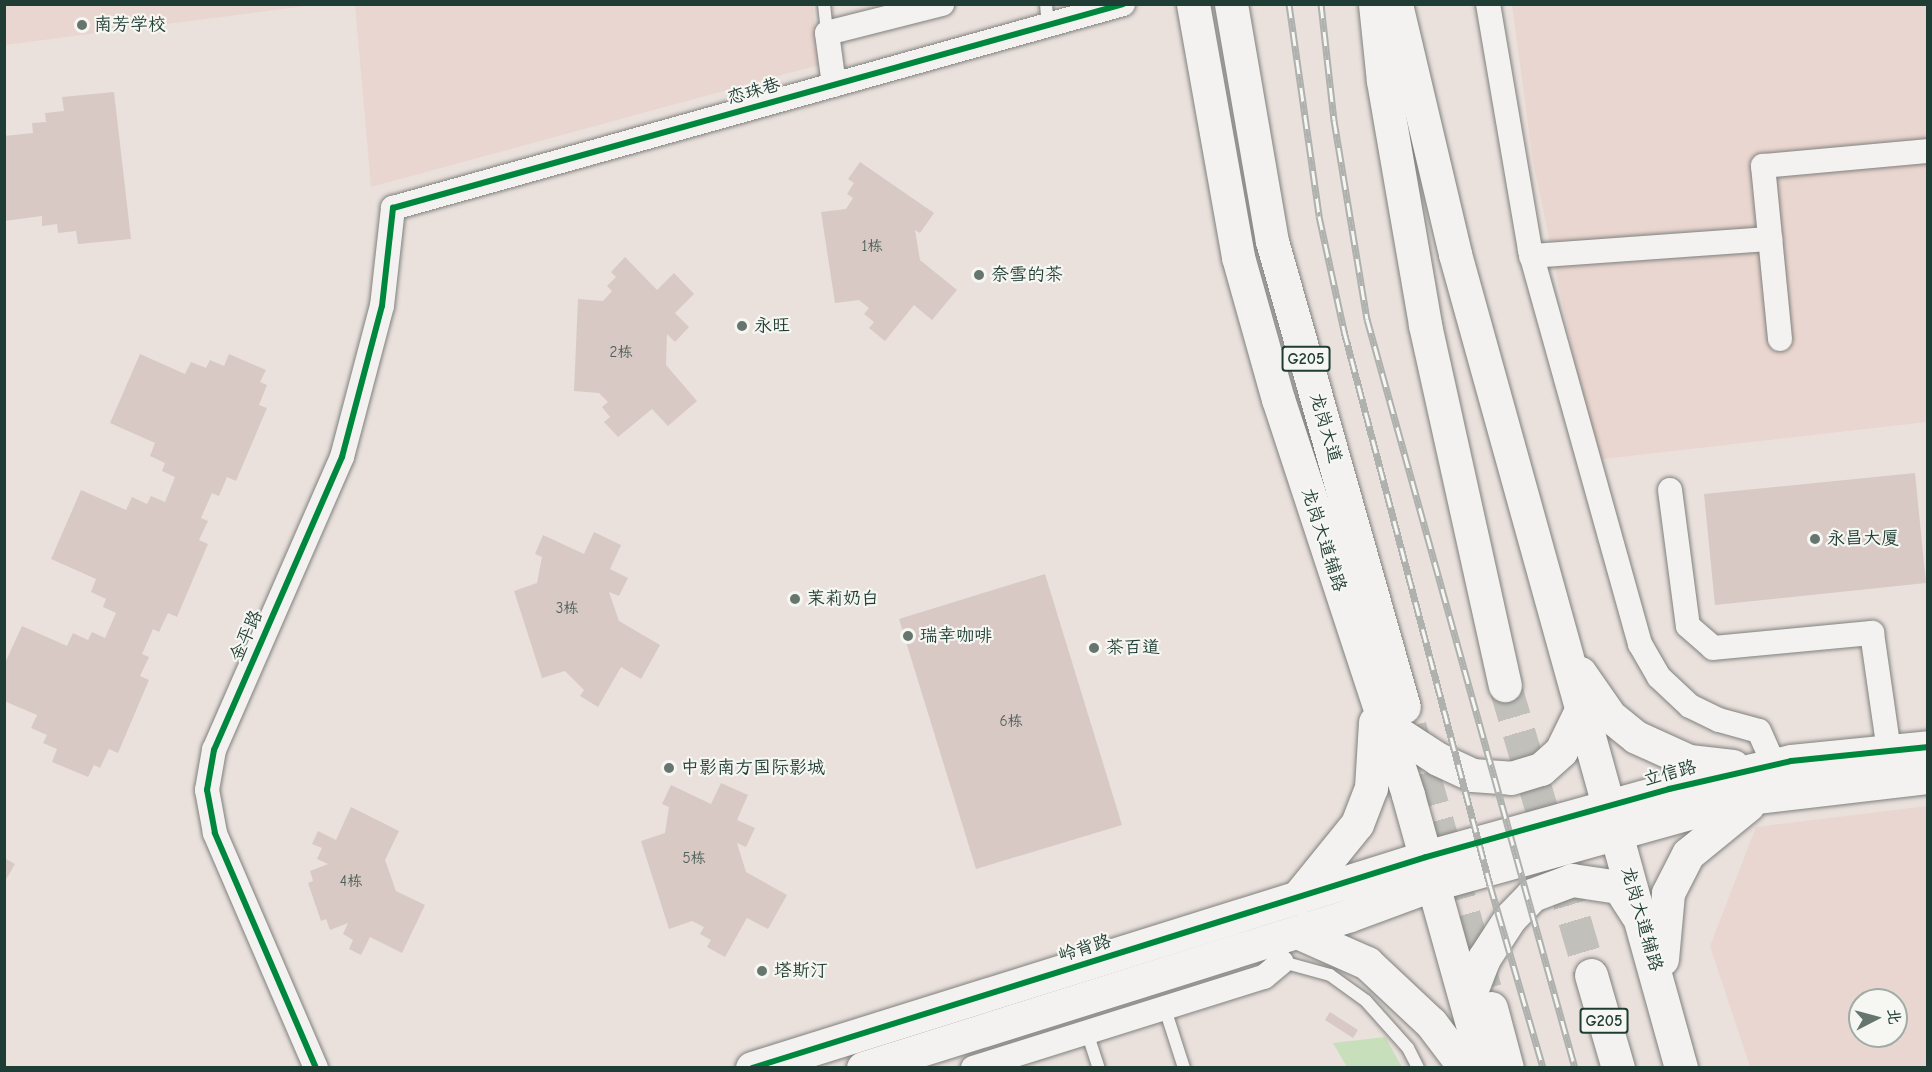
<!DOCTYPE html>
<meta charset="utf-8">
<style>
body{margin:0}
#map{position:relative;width:1932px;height:1072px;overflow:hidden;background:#eae1dd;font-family:"Comic Neue","LXGW WenKai TC",sans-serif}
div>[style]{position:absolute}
.built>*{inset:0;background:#ead6d0}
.green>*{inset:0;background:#c8dfbb}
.building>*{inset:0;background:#d8c9c5}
.highway-tunnel>*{height:33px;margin-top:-16.5px;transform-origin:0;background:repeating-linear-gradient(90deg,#c1c0bb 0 33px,transparent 0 49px)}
.roads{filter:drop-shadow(0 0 2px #80817e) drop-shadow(0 0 2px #80817e)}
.lane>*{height:12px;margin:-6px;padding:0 6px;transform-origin:6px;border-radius:6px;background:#f3f2f0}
.street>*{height:24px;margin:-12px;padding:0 12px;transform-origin:12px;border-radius:12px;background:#f3f2f0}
.secondary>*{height:33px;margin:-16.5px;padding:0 16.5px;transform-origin:16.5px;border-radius:16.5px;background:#f3f2f0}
.highway>*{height:33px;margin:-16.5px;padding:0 16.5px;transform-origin:16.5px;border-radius:16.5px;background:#f3f2f0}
.rail>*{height:7px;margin-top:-3.5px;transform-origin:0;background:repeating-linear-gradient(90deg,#f6f6f2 0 14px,#aeb1ae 0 28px);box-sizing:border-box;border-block:2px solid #aeb1ae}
.cycleway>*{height:6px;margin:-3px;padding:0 3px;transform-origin:3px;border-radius:3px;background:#00873e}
.dots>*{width:16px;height:16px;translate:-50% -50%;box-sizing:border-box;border:3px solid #f6f6f2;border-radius:50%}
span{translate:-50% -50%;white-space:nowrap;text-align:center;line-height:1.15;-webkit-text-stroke:4.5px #f6f6f2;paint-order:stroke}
.number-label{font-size:15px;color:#4d6058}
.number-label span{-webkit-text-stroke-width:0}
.shield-label span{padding:2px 4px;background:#f6f6f2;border:2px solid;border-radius:4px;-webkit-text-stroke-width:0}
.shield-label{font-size:16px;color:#1f3d34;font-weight:700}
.poi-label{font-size:18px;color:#1f3d34}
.left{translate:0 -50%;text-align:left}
.street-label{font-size:18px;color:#1f3d34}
.frame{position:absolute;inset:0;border:6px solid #1f3d34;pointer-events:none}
.north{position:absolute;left:1848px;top:988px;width:60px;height:60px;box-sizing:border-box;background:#f6f6f2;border:2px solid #a0aca6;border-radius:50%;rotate:84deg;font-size:16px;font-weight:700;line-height:24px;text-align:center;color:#1f3d34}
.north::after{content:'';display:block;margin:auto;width:21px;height:27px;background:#66766f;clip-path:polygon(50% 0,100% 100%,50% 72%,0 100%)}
</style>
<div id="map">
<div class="built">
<i style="clip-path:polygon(5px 4px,314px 4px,314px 5px,5px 45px)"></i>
<i style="clip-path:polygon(355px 5px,813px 5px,819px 65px,371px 187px)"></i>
<i style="clip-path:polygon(1512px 5px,1927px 5px,1927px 422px,1595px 460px,1533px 161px)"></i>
<i style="clip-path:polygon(evenodd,1927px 806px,1927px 1067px,1750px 1067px,1710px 946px,1756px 827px,1927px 806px,1860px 1000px,1896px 1000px,1896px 1036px,1860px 1036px,1860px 1000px)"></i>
</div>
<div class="green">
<i style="clip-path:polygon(1385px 1037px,1402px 1067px,1347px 1067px,1333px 1043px)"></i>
</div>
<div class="building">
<i style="clip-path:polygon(114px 92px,131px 239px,78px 244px,76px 231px,58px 233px,57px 224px,42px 226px,42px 216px,4px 221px,4px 136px,33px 133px,32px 123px,46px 122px,45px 113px,64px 111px,62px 97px)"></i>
<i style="clip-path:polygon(860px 162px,934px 213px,920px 233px,915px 230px,920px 260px,957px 290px,932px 320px,914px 305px,885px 341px,869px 328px,874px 322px,864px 314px,869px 308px,859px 300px,835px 303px,821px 212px,846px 209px,853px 198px,847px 194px,854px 183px,848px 179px)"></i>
<i style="clip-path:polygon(625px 257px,657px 290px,674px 273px,694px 294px,675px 313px,689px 327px,675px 342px,667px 334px,666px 365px,697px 401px,668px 426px,652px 409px,618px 437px,604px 422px,610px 417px,602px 407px,608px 402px,599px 393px,574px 391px,578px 299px,603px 301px,612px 291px,607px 286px,616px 277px,611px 272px)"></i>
<i style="clip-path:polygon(140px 354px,185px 374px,191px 362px,206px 368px,210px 360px,224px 366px,229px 354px,266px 370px,260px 382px,267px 385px,259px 405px,267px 408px,236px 481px,227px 477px,219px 496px,212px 493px,201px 518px,208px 521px,199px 540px,208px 544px,177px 617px,168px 613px,159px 632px,153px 629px,142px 654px,149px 657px,140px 676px,149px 680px,118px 753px,109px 749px,100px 768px,94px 765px,88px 777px,52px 762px,57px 749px,43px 743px,47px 735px,31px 728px,37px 715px,4px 701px,4px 665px,22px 626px,67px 646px,73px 633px,88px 640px,92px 632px,105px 638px,116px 613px,103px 607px,106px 599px,91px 592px,96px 579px,51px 559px,81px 490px,126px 510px,132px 497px,147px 504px,151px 496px,165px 502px,175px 477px,162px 471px,165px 463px,150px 456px,155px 443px,110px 423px)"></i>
<i style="clip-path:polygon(1915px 473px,1926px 583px,1715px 605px,1704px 494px)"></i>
<i style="clip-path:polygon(594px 532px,621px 545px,610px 569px,628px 578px,619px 596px,609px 592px,619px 621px,660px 645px,641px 679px,621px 667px,598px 707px,580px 696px,584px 690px,565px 671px,542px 678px,514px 591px,537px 583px,542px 557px,535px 554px,543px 535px,584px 554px)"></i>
<i style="clip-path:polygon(1045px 574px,1122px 825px,976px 869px,899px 619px)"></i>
<i style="clip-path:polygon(721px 783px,748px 795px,737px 820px,755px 828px,746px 847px,737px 843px,746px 872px,787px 895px,768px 929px,747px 918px,725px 957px,707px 947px,711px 940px,700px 934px,704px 927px,692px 921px,669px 929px,641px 841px,665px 833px,669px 807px,662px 804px,671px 785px,711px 804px)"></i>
<i style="clip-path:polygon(351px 807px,399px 831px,385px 860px,396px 891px,425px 905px,402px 953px,370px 937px,361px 955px,349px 949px,353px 940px,343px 934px,348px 923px,330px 930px,326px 919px,321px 921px,308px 883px,313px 881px,310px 871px,328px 864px,317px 859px,322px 848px,312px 844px,318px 831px,336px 840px)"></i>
<i style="clip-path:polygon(4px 858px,15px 864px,4px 883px)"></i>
<i style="clip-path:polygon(1330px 1012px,1358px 1030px,1353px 1038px,1325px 1020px)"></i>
</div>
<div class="highway-tunnel">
<i style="left:1505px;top:685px;width:302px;rotate:73.5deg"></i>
<i style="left:1410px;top:726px;width:273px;rotate:74deg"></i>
</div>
<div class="roads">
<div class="lane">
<i style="left:824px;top:4px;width:29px;rotate:84deg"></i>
<i style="left:1046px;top:4px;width:22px;rotate:85deg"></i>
<i style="left:1279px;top:961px;width:53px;rotate:15.4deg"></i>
<i style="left:1330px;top:975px;width:44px;rotate:35.8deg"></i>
<i style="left:1366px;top:1001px;width:63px;rotate:48.2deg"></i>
<i style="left:1408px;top:1048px;width:22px;rotate:63deg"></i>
<i style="left:1165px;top:1009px;width:62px;rotate:72.1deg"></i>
<i style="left:1087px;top:1032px;width:38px;rotate:72deg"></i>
</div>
<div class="street">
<i style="left:1488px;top:4px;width:250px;rotate:80.3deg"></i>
<i style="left:1530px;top:250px;width:409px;rotate:74.4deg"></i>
<i style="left:1640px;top:644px;width:38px;rotate:60deg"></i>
<i style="left:1659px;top:677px;width:42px;rotate:43.1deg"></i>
<i style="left:1690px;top:706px;width:32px;rotate:26deg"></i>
<i style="left:1719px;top:720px;width:41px;rotate:15.4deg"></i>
<i style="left:1759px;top:731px;width:36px;rotate:66deg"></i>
<i style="left:834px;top:85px;width:52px;rotate:-97.7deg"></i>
<i style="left:827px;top:33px;width:119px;rotate:-14.2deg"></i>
<i style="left:1531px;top:256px;width:240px;rotate:-4.1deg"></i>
<i style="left:1780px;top:339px;width:174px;rotate:-95.6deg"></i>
<i style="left:1763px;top:166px;width:166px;rotate:-5.2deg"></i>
<i style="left:1670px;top:490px;width:137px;rotate:82.5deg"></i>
<i style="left:1688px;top:626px;width:33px;rotate:41deg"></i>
<i style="left:1713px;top:648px;width:160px;rotate:-5.4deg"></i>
<i style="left:1872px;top:633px;width:119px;rotate:81.8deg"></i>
<i style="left:316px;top:1068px;width:256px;rotate:-113.3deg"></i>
<i style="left:215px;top:833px;width:44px;rotate:-100.5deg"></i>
<i style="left:207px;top:790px;width:41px;rotate:-80.1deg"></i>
<i style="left:214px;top:750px;width:320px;rotate:-66.4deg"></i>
<i style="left:342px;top:457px;width:156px;rotate:-75.2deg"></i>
<i style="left:382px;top:306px;width:99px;rotate:-83.6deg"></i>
<i style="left:393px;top:208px;width:758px;rotate:-15.61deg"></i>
<i style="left:973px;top:1068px;width:305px;rotate:-17.4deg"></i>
<i style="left:1264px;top:977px;width:23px;rotate:-40deg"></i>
</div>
<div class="secondary">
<i style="left:1193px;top:4px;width:257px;rotate:79.9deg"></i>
<i style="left:1238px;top:257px;width:148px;rotate:74.3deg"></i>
<i style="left:1278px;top:399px;width:417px;rotate:71.8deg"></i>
<i style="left:1408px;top:795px;width:283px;rotate:74.4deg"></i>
<i style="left:1396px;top:4px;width:257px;rotate:76.7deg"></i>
<i style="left:1455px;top:254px;width:845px;rotate:74.48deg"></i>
<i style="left:1580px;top:673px;width:52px;rotate:55.1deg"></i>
<i style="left:1610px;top:716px;width:33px;rotate:39deg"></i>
<i style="left:1636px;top:737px;width:58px;rotate:24.4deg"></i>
<i style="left:1689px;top:761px;width:44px;rotate:6.5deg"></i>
<i style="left:1381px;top:722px;width:68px;rotate:33deg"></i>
<i style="left:1438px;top:759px;width:38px;rotate:25deg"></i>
<i style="left:1472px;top:775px;width:39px;rotate:4deg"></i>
<i style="left:1511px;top:778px;width:31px;rotate:-17deg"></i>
<i style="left:1541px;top:769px;width:27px;rotate:-42deg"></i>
<i style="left:1561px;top:751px;width:46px;rotate:-64deg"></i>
<i style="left:1297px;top:898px;width:95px;rotate:-51deg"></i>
<i style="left:1357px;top:824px;width:39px;rotate:-69deg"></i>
<i style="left:1371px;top:788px;width:66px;rotate:-86.5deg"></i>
<i style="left:1297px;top:932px;width:77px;rotate:23.9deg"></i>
<i style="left:1367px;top:963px;width:88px;rotate:43.2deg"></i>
<i style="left:1431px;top:1023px;width:56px;rotate:52.9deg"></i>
<i style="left:1662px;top:959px;width:66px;rotate:-84.8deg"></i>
<i style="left:1668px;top:893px;width:44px;rotate:-62.9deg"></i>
<i style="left:1688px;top:854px;width:77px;rotate:-39.2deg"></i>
<i style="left:1468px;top:999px;width:44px;rotate:-68.7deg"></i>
<i style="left:1484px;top:958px;width:48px;rotate:-57deg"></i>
<i style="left:1510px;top:918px;width:32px;rotate:-46deg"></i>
<i style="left:1532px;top:895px;width:43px;rotate:-20.6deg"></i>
<i style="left:1572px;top:880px;width:48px;rotate:8.5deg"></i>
<i style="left:1619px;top:887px;width:33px;rotate:57deg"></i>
<i style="left:752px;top:1068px;width:706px;rotate:-17.38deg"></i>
<i style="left:1426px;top:857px;width:252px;rotate:-15.6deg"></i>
<i style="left:1669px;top:789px;width:125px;rotate:-12.9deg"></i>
<i style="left:1791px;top:761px;width:138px;rotate:-5.8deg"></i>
<i style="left:863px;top:1068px;width:510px;rotate:-17.44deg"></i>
<i style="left:1350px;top:915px;width:86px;rotate:-20.3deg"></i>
<i style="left:1431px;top:885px;width:321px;rotate:-15.6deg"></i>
<i style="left:1740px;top:799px;width:189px;rotate:-6.7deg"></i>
</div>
<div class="highway">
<i style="left:1231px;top:4px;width:241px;rotate:80.2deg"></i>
<i style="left:1272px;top:241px;width:484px;rotate:74.2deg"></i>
<i style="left:1375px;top:4px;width:77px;rotate:84.1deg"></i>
<i style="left:1383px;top:81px;width:248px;rotate:80.2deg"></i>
<i style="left:1425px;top:325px;width:369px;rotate:77.5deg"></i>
<i style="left:1591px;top:975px;width:97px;rotate:73.8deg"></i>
<i style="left:1491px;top:1008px;width:62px;rotate:75.1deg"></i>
</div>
</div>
<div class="rail">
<i style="left:1289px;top:4px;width:214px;rotate:81.9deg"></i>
<i style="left:1319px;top:216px;width:118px;rotate:77.7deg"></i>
<i style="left:1344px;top:331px;width:573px;rotate:75.24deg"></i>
<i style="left:1490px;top:885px;width:191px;rotate:73.8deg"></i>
<i style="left:1321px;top:4px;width:117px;rotate:83.6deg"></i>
<i style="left:1334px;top:120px;width:202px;rotate:80.6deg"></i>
<i style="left:1367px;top:319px;width:777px;rotate:74.48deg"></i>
</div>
<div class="cycleway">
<i style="left:316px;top:1068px;width:256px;rotate:-113.3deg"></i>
<i style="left:215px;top:833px;width:44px;rotate:-100.5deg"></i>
<i style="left:207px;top:790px;width:41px;rotate:-80.1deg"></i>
<i style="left:214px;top:750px;width:320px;rotate:-66.4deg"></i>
<i style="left:342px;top:457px;width:156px;rotate:-75.2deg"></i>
<i style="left:382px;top:306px;width:99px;rotate:-83.6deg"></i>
<i style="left:393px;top:208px;width:758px;rotate:-15.61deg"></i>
<i style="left:752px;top:1068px;width:706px;rotate:-17.38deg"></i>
<i style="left:1426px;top:857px;width:252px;rotate:-15.6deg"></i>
<i style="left:1669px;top:789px;width:125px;rotate:-12.9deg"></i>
<i style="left:1791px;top:761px;width:138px;rotate:-5.8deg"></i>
</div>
<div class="dots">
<i style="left:82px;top:25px;background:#66766f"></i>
<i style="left:979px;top:275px;background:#66766f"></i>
<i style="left:742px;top:326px;background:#66766f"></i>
<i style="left:1815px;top:539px;background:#66766f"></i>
<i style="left:795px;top:599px;background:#66766f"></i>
<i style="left:908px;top:636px;background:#66766f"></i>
<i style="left:1094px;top:648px;background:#66766f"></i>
<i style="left:669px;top:768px;background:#66766f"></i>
<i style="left:762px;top:971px;background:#66766f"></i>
</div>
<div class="number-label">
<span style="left:872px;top:247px">1栋</span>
<span style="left:621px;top:353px">2栋</span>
<span style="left:567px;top:609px">3栋</span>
<span style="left:1011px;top:722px">6栋</span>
<span style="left:694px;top:859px">5栋</span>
<span style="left:351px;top:882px">4栋</span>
</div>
<div class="shield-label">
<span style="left:1306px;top:359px">G205</span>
<span style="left:1604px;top:1021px">G205</span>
</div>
<div class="poi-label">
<span class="left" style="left:94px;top:25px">南芳学校</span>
<span class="left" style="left:991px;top:275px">奈雪的茶</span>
<span class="left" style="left:754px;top:326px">永旺</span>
<span class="left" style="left:1827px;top:539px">永昌大厦</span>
<span class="left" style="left:807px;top:599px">茉莉奶白</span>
<span class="left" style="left:920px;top:636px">瑞幸咖啡</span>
<span class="left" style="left:1106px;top:648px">茶百道</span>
<span class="left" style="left:681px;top:768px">中影南方国际影城</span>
<span class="left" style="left:774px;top:971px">塔斯汀</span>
</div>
<div class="street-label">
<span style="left:754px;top:92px;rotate:-16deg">恋珠巷</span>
<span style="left:1325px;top:428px;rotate:74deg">龙岗大道</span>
<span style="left:1323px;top:540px;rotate:72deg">龙岗大道辅路</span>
<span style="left:247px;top:636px;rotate:-66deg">金平路</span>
<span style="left:1670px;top:774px;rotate:-15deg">立信路</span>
<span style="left:1641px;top:919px;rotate:74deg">龙岗大道辅路</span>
<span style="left:1085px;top:949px;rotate:-17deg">岭背路</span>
</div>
<div class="frame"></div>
<div class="north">北</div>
</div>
